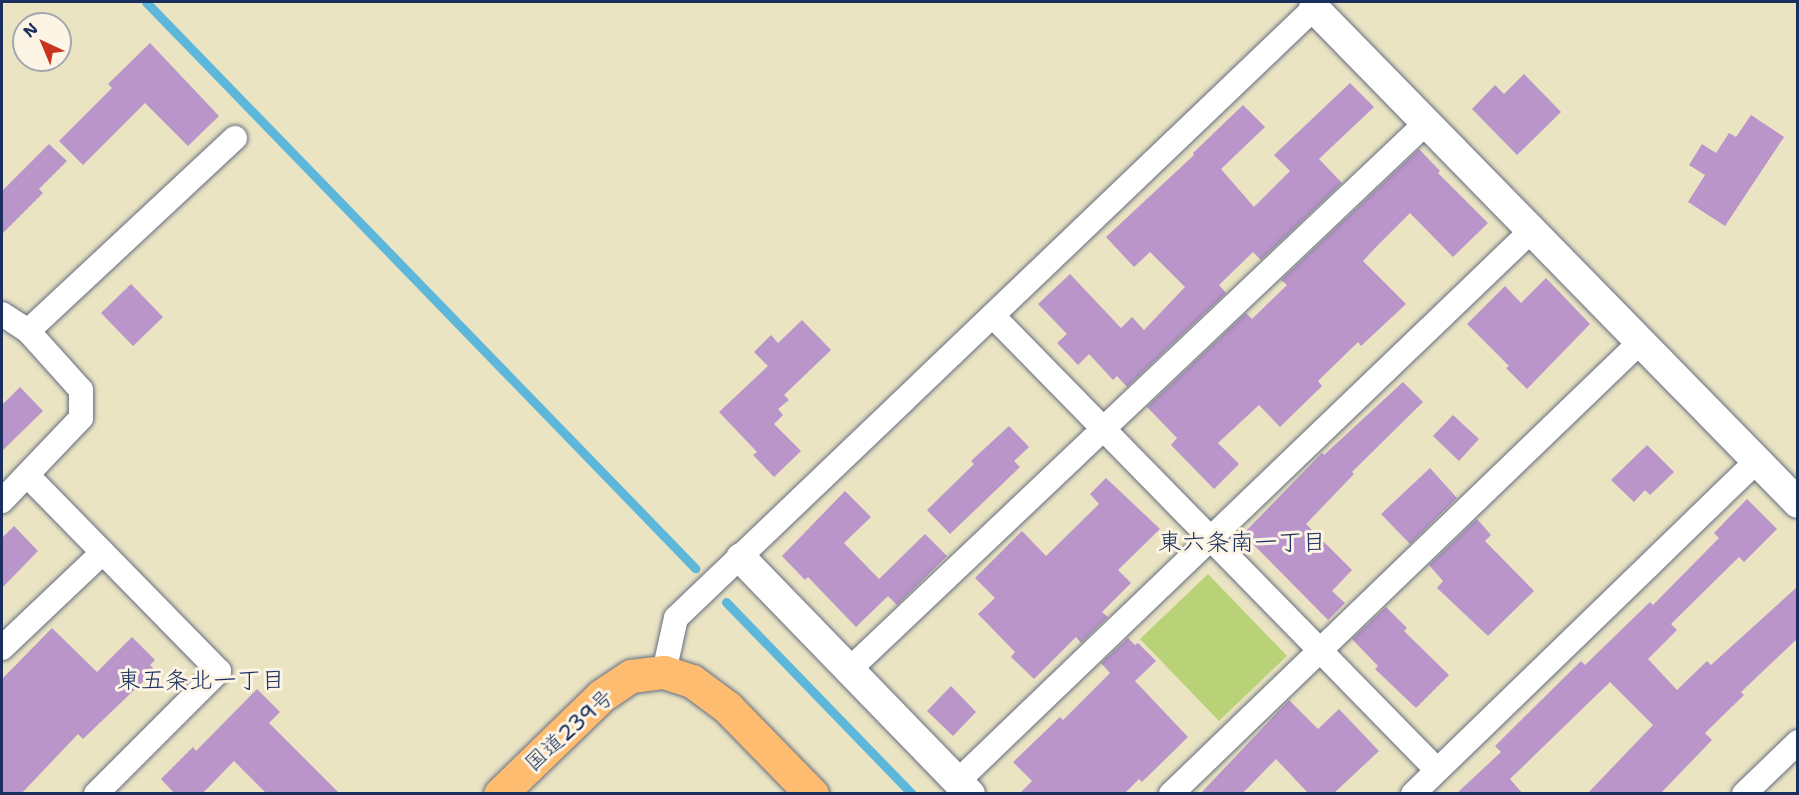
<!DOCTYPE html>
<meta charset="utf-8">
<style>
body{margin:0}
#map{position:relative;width:1799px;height:795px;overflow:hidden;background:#ebe4c3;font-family:"Shantell Sans","Klee One",sans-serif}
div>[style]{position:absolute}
.green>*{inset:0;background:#bad277}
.stream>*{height:9px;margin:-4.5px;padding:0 4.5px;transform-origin:4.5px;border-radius:4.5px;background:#5db7da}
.building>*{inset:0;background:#b995c9}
.roads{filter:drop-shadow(0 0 2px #646e81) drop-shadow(0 0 2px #646e81)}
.minor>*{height:24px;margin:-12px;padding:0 12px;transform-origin:12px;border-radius:12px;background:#fff}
.tertiary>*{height:30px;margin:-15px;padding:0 15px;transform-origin:15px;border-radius:15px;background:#fff}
.trunk>*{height:33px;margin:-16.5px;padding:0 16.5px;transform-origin:16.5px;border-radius:16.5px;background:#febc70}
span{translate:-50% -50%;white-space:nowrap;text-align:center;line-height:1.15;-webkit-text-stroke:6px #fcf5e5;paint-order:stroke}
.street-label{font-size:22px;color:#1b2f5e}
.neighbourhood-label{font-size:24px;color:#1b2f5e}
.frame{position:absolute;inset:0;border:3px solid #1b2f5e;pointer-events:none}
.north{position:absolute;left:12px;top:12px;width:60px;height:60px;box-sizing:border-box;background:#fcf5e5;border:2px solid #a2a6af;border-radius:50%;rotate:316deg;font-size:16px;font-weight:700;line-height:24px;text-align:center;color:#1b2f5e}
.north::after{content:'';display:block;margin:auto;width:21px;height:27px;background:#c8321e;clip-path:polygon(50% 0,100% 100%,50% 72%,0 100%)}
</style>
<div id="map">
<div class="green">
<i style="clip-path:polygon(1208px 574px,1287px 656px,1219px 721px,1140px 639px)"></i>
</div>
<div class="stream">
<i style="left:146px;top:2px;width:789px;rotate:45.87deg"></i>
<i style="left:726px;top:602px;width:267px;rotate:45.9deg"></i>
</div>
<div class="building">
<i style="clip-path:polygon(150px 43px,219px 116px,188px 146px,145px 103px,83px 165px,59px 141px,112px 88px,108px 84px)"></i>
<i style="clip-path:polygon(1524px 74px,1561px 112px,1517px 155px,1472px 109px,1495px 85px,1504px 94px)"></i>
<i style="clip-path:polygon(1350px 83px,1374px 107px,1319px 159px,1342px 183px,1261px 260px,1253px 252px,1219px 285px,1226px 293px,1127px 387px,1117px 376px,1113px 380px,1089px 354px,1078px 365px,1057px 343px,1067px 334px,1038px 304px,1070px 274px,1121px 328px,1132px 317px,1144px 330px,1185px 287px,1150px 252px,1134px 267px,1106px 237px,1194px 155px,1193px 153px,1243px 105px,1265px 127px,1221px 169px,1254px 207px,1290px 171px,1274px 155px)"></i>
<i style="clip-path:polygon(1751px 115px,1784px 137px,1725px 226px,1688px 202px,1705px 175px,1689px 165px,1702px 144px,1716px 153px,1729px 133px,1736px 137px)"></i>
<i style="clip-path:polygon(49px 144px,67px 161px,39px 189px,43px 193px,2px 234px,2px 191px)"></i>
<i style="clip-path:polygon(1419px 149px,1440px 171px,1438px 173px,1488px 223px,1453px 257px,1410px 213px,1377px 246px,1363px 261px,1406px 304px,1361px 346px,1358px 342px,1318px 381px,1322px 386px,1280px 427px,1259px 405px,1218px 443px,1239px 464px,1214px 489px,1171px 445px,1177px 438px,1147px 407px,1246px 313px,1252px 319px,1287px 285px,1281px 280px)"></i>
<i style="clip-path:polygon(1546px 278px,1590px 324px,1527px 389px,1506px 368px,1509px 366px,1467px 324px,1505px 286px,1521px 303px)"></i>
<i style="clip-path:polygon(131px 284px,163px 317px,133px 346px,101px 313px)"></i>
<i style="clip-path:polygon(802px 320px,831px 350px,784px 395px,789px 400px,778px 409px,783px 415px,774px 424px,801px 451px,774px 477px,753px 455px,757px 452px,719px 412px,768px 366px,754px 352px,771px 335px,778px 343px)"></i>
<i style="clip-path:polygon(1403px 382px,1423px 402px,1352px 472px,1354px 474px,1306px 524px,1352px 570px,1332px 591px,1345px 603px,1328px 620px,1243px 534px,1322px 453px,1324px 455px)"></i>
<i style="clip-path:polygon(20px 387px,43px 411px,2px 451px,2px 405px)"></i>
<i style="clip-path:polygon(1453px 415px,1479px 439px,1459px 461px,1433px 436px)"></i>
<i style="clip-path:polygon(1009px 426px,1029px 447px,1014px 461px,1020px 467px,950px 534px,927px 510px,974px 464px,971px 461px)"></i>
<i style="clip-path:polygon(1647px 445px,1674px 472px,1650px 495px,1645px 490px,1634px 502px,1611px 480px)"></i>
<i style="clip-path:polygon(1430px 468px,1457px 498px,1410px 544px,1381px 514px)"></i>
<i style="clip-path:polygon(1106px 478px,1160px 529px,1118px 570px,1131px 583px,1102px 612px,1108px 617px,1081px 643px,1076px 637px,1034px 679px,1011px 657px,1015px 652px,978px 614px,995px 598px,975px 578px,1022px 531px,1046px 556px,1099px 504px,1090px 494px)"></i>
<i style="clip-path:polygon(845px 491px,871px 517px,844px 543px,879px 579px,925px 534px,947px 556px,897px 605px,888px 596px,856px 627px,808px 577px,805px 580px,782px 556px)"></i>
<i style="clip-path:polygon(1747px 499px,1777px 529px,1744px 562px,1739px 557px,1671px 624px,1677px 630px,1648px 659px,1677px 690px,1707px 661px,1711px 665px,1797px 587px,1797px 639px,1741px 692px,1744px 695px,1705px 733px,1712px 740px,1660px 794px,1587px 794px,1653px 725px,1610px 682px,1510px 779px,1523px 794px,1456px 794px,1501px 752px,1495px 746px,1581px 661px,1585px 665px,1650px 602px,1653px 605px,1719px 538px,1714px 533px)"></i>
<i style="clip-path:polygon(1477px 519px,1491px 535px,1485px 541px,1534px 591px,1488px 636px,1437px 588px,1443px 581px,1429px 565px)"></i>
<i style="clip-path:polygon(14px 526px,38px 551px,2px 588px,2px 538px)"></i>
<i style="clip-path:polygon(1386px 607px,1407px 628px,1404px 631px,1449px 675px,1416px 708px,1375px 669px,1378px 666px,1352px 639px)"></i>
<i style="clip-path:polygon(52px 628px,97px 672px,132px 637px,155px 660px,150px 665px,155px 670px,83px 739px,78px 734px,21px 794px,2px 794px,2px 679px)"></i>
<i style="clip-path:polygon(1128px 638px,1135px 645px,1138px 643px,1156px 661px,1135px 681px,1188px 737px,1142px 782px,1139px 779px,1124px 794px,1019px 794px,1032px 781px,1013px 762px,1060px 717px,1063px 720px,1110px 673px,1101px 663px)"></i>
<i style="clip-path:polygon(951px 686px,976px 712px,953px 736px,927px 711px)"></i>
<i style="clip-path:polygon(257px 689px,280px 712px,269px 723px,340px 794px,267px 794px,234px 761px,202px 794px,175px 794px,161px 779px,193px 747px,196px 751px)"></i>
<i style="clip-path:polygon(1289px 700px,1318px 729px,1339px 709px,1379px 751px,1333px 794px,1309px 794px,1276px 759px,1242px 794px,1200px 794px)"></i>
</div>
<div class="roads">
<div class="minor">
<i style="left:2px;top:314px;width:31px;rotate:33deg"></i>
<i style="left:28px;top:331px;width:79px;rotate:48.1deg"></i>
<i style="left:81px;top:390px;width:28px;rotate:90deg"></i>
<i style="left:81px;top:418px;width:115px;rotate:133.6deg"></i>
<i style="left:993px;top:316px;width:635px;rotate:45.64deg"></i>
<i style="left:28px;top:331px;width:283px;rotate:-43deg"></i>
<i style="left:28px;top:476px;width:273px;rotate:45.6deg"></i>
<i style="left:219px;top:671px;width:174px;rotate:135deg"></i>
<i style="left:2px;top:648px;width:138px;rotate:-43.5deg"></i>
<i style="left:849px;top:670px;width:795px;rotate:-43.47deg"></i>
<i style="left:664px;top:672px;width:55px;rotate:-77.5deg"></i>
<i style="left:676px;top:618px;width:883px;rotate:-43.71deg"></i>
<i style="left:958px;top:781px;width:794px;rotate:-43.83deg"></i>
<i style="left:1171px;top:794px;width:651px;rotate:-43.94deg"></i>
<i style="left:1413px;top:794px;width:477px;rotate:-44.1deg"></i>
<i style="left:1744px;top:794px;width:75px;rotate:-43.9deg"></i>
</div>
<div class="tertiary">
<i style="left:1314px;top:8px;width:692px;rotate:45.64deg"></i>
<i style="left:741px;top:558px;width:329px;rotate:45.9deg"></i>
</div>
<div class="trunk">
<i style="left:500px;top:794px;width:141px;rotate:-44.1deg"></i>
<i style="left:601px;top:696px;width:36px;rotate:-34deg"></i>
<i style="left:631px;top:676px;width:33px;rotate:-7deg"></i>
<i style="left:664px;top:672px;width:29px;rotate:18deg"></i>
<i style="left:692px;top:681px;width:44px;rotate:36.6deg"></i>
<i style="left:727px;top:707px;width:122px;rotate:45.7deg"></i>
</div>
</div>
<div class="street-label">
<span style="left:569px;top:730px;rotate:-42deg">国道239号</span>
</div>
<div class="neighbourhood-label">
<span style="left:1242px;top:543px">東六条南一丁目</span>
<span style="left:201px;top:681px">東五条北一丁目</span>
</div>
<div class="frame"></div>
<div class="north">N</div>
</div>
